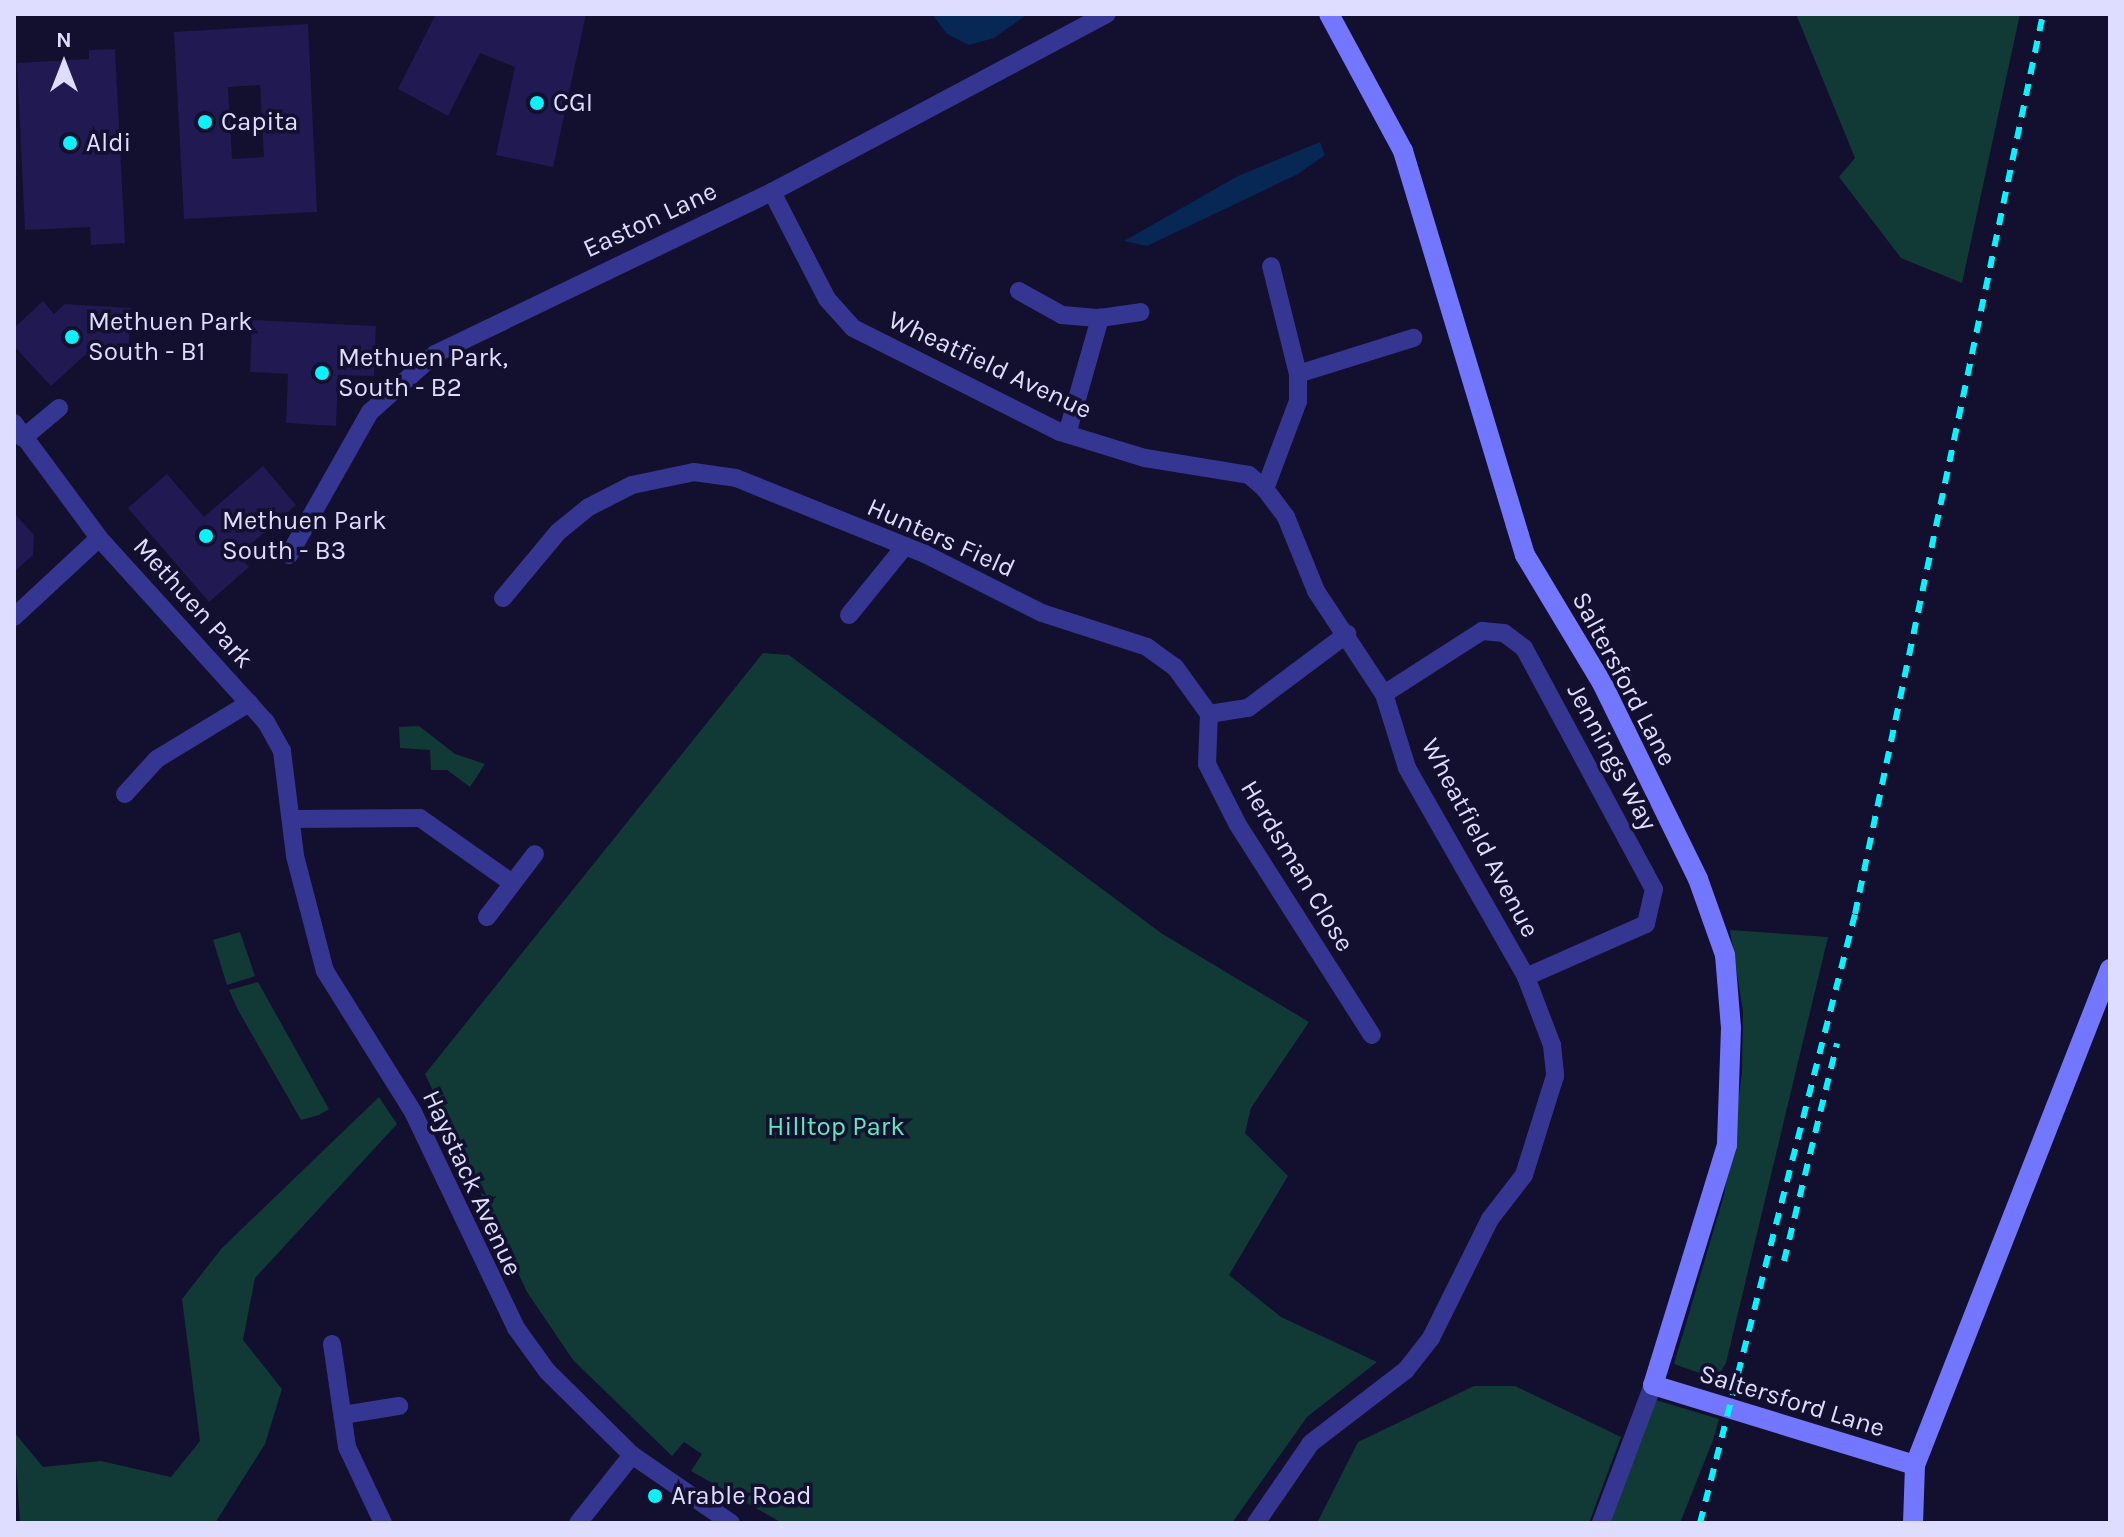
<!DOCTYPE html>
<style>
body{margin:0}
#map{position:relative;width:2124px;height:1537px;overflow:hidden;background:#130f2e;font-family:Karla,sans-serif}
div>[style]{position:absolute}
.green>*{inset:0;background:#113935}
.water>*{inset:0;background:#072754}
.building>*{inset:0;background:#211951}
.street>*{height:18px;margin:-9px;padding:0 9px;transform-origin:9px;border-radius:9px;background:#353691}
.secondary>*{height:20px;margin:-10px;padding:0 10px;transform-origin:10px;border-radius:10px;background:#7376ff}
.rail>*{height:6px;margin-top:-3px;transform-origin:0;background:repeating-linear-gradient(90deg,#08f3ff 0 12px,transparent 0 22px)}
.dots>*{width:22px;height:22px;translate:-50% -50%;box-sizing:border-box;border:4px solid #130f2e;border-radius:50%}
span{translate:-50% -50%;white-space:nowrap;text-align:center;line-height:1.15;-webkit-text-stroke:7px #130f2e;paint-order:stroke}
.poi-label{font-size:26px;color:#dedcff}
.left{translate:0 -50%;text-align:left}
.street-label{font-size:26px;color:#dedcff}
.park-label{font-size:26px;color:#5aecc1}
.frame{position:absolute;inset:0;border:16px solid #dedcff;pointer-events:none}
.north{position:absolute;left:24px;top:24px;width:80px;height:80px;-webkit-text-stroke:6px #130f2e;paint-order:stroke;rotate:0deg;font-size:22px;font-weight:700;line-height:32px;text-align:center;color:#dedcff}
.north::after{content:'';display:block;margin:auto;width:28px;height:36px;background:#dedcff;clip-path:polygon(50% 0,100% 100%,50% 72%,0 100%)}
</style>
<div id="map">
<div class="green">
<i style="clip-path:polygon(1796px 14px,2020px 14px,1962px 283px,1901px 258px,1839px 177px,1855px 158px)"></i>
<i style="clip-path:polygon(763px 653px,789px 655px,1161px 933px,1309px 1022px,1251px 1108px,1245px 1133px,1288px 1176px,1229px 1275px,1281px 1317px,1377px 1362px,1307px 1417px,1232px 1523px,782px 1523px,691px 1471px,702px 1454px,684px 1442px,672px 1456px,573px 1360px,527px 1292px,425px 1074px)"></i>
<i style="clip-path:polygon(419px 726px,455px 754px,485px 764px,470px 787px,447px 770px,431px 770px,430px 750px,400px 748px,399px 727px)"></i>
<i style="clip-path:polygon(1730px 930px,1828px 937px,1726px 1363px,1716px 1379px,1674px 1364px,1724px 1195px,1742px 1073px,1743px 1012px)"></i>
<i style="clip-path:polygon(240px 932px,255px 976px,227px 985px,213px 940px)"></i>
<i style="clip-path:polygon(258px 982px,329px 1109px,319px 1115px,301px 1120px,238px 1010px,229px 990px)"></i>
<i style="clip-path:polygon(379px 1097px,397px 1124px,255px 1278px,243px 1340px,282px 1389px,265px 1444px,215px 1523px,20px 1523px,14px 1432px,43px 1467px,101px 1461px,171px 1477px,200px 1441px,182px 1299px,222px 1248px)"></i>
<i style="clip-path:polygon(1474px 1386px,1515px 1386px,1621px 1437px,1589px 1523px,1317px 1523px,1358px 1442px)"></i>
<i style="clip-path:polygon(1656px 1400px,1719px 1419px,1713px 1440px,1680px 1523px,1610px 1523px)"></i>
</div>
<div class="water">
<i style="clip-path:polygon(932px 14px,1028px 14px,994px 38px,969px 45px,947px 34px)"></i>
<i style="clip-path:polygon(1320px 142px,1325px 155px,1298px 174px,1147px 246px,1124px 241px,1238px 176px)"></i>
</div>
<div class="building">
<i style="clip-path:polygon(436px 14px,586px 14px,553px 167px,496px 155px,515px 67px,480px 53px,448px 116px,398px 89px)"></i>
<i style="clip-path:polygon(evenodd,308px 24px,317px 212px,184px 219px,174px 32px,308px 24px,260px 85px,264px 157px,232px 159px,228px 87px,260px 85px)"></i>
<i style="clip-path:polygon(115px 49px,125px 243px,91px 245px,90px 227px,25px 230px,17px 63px,89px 59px,89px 50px)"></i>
<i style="clip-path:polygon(43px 301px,54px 314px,65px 304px,131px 308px,128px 358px,85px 355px,51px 386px,14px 346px,14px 328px)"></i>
<i style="clip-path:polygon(252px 320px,376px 326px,374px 376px,338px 375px,336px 426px,286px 423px,288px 374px,250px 372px)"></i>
<i style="clip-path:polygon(263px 466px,296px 505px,238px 555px,249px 567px,209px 602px,128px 508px,167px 474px,204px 517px)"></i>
<i style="clip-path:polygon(14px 513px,34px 535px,33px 555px,14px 572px)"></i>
</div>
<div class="street">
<i style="left:772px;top:192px;width:120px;rotate:62.8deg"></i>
<i style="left:827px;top:299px;width:39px;rotate:48deg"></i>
<i style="left:853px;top:328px;width:232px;rotate:26.7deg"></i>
<i style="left:1060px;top:432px;width:89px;rotate:17deg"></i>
<i style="left:1145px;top:458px;width:105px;rotate:9.3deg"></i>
<i style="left:1249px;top:475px;width:21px;rotate:41deg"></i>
<i style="left:1265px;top:489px;width:35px;rotate:53deg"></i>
<i style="left:1286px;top:517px;width:80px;rotate:67.9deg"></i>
<i style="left:1316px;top:591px;width:123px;rotate:56.6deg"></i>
<i style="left:1384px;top:694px;width:77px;rotate:72.7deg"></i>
<i style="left:1407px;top:768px;width:241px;rotate:60.3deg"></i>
<i style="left:1526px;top:977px;width:73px;rotate:69.1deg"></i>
<i style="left:1552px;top:1045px;width:31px;rotate:84deg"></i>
<i style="left:1555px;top:1076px;width:104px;rotate:107.4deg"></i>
<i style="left:1524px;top:1175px;width:56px;rotate:127.7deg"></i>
<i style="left:1490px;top:1219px;width:133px;rotate:116.4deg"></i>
<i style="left:1431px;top:1338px;width:41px;rotate:128deg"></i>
<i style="left:1406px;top:1370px;width:120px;rotate:142.5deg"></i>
<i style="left:1311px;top:1443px;width:97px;rotate:124.5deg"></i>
<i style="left:1019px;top:291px;width:49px;rotate:29.2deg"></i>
<i style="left:1062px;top:315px;width:38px;rotate:5deg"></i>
<i style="left:1298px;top:374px;width:121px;rotate:-17.4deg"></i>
<i style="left:14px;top:423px;width:143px;rotate:53.5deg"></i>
<i style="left:99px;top:538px;width:248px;rotate:47.8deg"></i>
<i style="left:266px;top:722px;width:33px;rotate:61deg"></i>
<i style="left:282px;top:751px;width:106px;rotate:82.9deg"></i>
<i style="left:295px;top:856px;width:119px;rotate:75.4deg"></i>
<i style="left:325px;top:971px;width:166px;rotate:58deg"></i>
<i style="left:413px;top:1112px;width:239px;rotate:64.5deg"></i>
<i style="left:516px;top:1328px;width:53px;rotate:54.2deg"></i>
<i style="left:547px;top:1371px;width:120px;rotate:44.7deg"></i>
<i style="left:632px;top:1455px;width:120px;rotate:34.5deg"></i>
<i style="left:1067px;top:434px;width:121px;rotate:-74.1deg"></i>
<i style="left:1100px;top:318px;width:41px;rotate:-8.3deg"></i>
<i style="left:23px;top:438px;width:47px;rotate:-39.8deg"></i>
<i style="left:1265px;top:489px;width:94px;rotate:-69.4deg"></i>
<i style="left:1298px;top:401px;width:27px;rotate:-90deg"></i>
<i style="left:1298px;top:374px;width:111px;rotate:-104deg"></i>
<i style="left:289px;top:555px;width:164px;rotate:-60.5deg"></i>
<i style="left:370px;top:412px;width:87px;rotate:-41.7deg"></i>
<i style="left:435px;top:354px;width:374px;rotate:-25.7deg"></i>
<i style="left:772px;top:192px;width:379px;rotate:-28deg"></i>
<i style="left:503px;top:598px;width:86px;rotate:-50.2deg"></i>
<i style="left:558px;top:532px;width:40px;rotate:-39deg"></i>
<i style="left:589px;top:507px;width:48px;rotate:-27.1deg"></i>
<i style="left:632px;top:485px;width:63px;rotate:-11.8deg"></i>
<i style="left:694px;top:472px;width:42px;rotate:8.1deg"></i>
<i style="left:736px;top:478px;width:204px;rotate:21.9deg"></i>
<i style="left:925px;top:554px;width:131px;rotate:26.8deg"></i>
<i style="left:1042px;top:613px;width:110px;rotate:17.9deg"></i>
<i style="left:1147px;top:647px;width:34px;rotate:36deg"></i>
<i style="left:1175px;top:667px;width:58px;rotate:54.1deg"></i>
<i style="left:1209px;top:714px;width:39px;rotate:-9deg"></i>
<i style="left:1248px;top:708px;width:124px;rotate:-36.8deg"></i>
<i style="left:849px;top:615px;width:89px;rotate:-50.9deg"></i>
<i style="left:14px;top:617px;width:116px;rotate:-42.9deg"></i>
<i style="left:1384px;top:694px;width:117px;rotate:-32.7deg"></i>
<i style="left:1482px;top:631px;width:22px;rotate:5deg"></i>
<i style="left:1504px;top:633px;width:25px;rotate:37deg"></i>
<i style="left:1524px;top:648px;width:274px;rotate:61.7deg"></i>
<i style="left:1654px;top:889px;width:36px;rotate:103deg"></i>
<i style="left:1646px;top:924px;width:131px;rotate:156.2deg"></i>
<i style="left:1209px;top:714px;width:50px;rotate:92.3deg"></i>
<i style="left:1207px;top:764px;width:68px;rotate:63.1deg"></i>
<i style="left:1238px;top:825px;width:249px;rotate:57.5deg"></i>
<i style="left:125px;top:794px;width:47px;rotate:-47.6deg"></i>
<i style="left:157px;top:759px;width:108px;rotate:-31.3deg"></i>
<i style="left:292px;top:819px;width:128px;rotate:-0.4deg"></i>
<i style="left:420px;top:818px;width:113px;rotate:35.2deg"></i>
<i style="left:487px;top:917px;width:79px;rotate:-52.7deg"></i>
<i style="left:332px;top:1344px;width:104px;rotate:81.7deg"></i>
<i style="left:347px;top:1447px;width:84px;rotate:64.7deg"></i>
<i style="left:343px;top:1415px;width:57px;rotate:-9.1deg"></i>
<i style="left:578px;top:1523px;width:87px;rotate:-51.5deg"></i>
<i style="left:1601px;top:1523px;width:147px;rotate:-69.4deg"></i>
</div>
<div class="secondary">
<i style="left:1329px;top:14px;width:156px;rotate:61.6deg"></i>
<i style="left:1403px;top:151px;width:422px;rotate:73.2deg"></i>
<i style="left:1525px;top:555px;width:149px;rotate:59deg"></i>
<i style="left:1602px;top:683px;width:218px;rotate:63.9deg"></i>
<i style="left:1698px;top:879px;width:81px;rotate:70.4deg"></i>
<i style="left:1725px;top:955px;width:73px;rotate:85.3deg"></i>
<i style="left:1731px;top:1028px;width:117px;rotate:92deg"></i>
<i style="left:1727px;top:1145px;width:251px;rotate:107.1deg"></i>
<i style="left:1653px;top:1385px;width:274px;rotate:17deg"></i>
<i style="left:1913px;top:1523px;width:58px;rotate:-88deg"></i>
<i style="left:1915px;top:1465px;width:533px;rotate:-68.54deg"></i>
</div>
<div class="rail">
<i style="left:1784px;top:1261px;width:224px;rotate:-76.3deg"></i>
<i style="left:1700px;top:1523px;width:628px;rotate:-75.72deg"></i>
<i style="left:1855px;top:914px;width:919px;rotate:-78.2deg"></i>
</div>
<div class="dots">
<i style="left:537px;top:103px;background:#08f3ff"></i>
<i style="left:205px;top:122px;background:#08f3ff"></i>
<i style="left:70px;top:143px;background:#08f3ff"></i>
<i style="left:72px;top:337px;background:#08f3ff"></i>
<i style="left:322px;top:373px;background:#08f3ff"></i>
<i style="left:206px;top:536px;background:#08f3ff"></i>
<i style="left:655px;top:1496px;background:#08f3ff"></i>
</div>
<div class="poi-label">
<span class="left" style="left:553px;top:103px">CGI</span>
<span class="left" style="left:221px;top:122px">Capita</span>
<span class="left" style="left:86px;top:143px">Aldi</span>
<span class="left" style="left:88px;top:337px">Methuen Park<br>South - B1</span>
<span class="left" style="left:338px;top:373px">Methuen Park,<br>South - B2</span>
<span class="left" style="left:222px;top:536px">Methuen Park<br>South - B3</span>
<span class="left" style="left:671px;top:1496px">Arable Road</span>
</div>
<div class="street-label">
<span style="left:650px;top:220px;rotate:-25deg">Easton Lane</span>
<span style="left:990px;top:365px;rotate:25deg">Wheatfield Avenue</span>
<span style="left:941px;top:538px;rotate:24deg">Hunters Field</span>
<span style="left:193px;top:603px;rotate:48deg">Methuen Park</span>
<span style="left:1624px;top:679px;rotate:62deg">Saltersford Lane</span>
<span style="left:1612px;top:757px;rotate:62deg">Jennings Way</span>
<span style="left:1480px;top:838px;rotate:62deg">Wheatfield Avenue</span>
<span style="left:1297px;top:866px;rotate:59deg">Herdsman Close</span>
<span style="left:472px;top:1183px;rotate:65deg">Haystack Avenue</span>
<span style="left:1792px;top:1401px;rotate:17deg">Saltersford Lane</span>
</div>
<div class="park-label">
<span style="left:836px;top:1127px">Hilltop Park</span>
</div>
<div class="frame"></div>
<div class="north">N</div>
</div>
